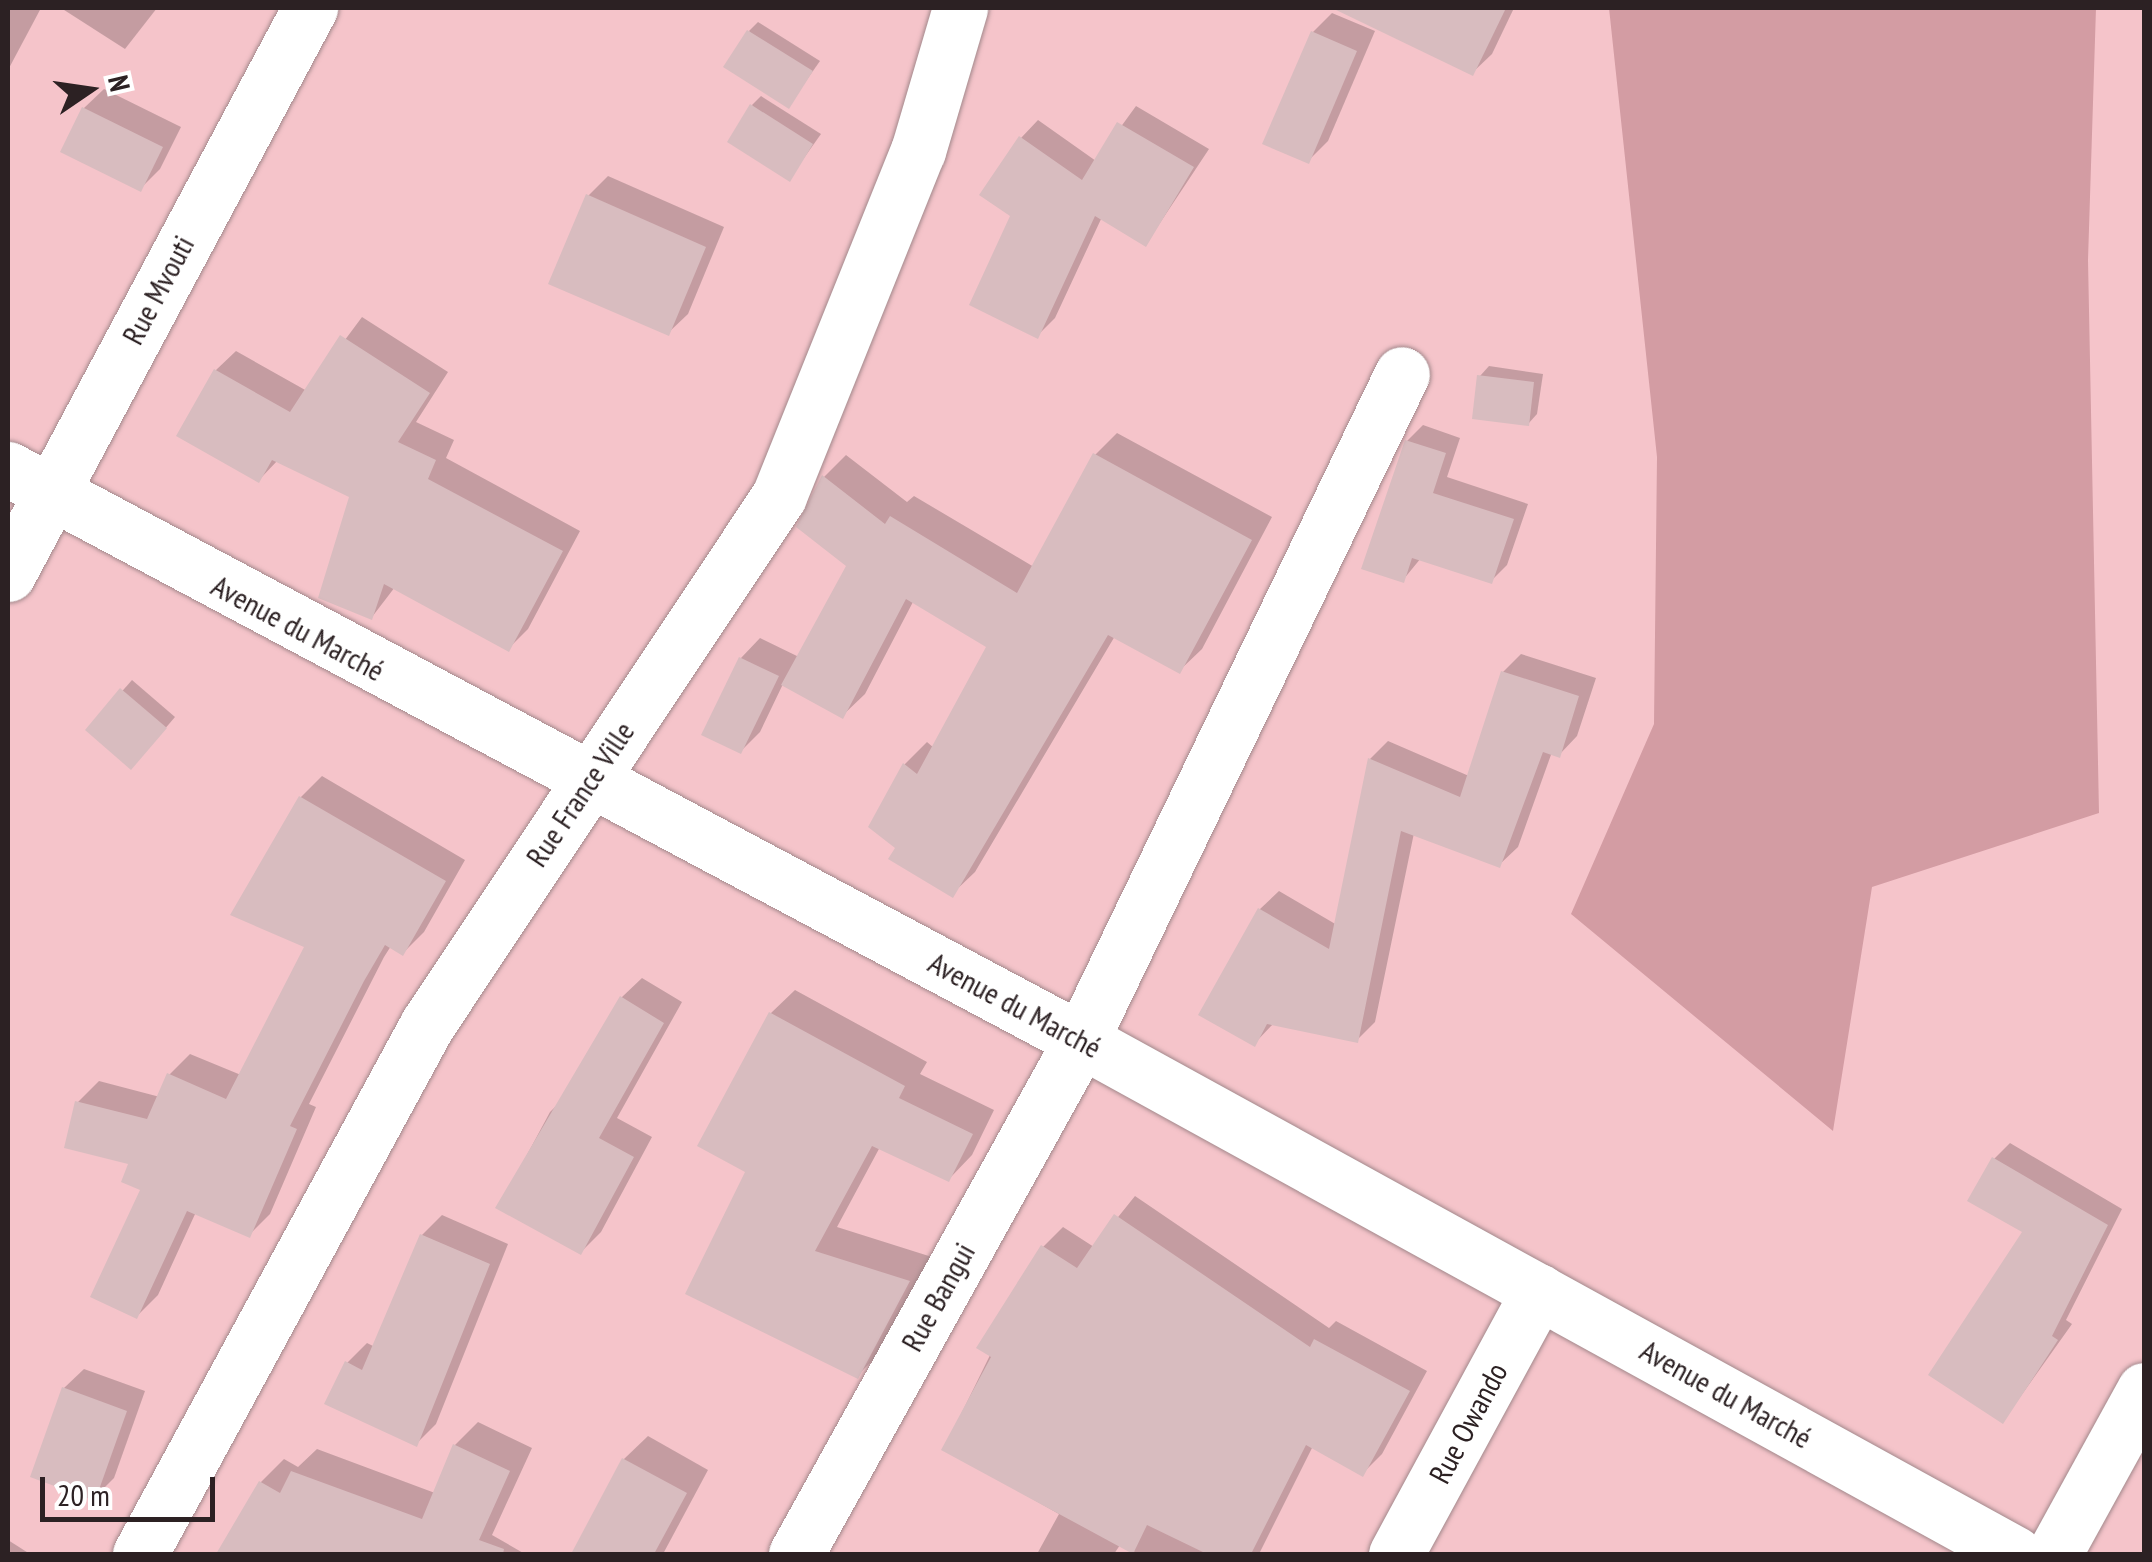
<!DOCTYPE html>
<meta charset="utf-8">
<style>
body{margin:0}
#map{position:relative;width:2152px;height:1562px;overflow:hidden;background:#fde0e3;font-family:"PT Sans Narrow",sans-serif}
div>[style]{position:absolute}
.green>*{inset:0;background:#f5c4ca}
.water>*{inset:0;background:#d39ca3}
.shadow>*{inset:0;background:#0003}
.building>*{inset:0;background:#d8bcbf}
.roads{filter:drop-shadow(0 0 2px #a2888b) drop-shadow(0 0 2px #a2888b)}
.minor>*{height:55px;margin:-27.5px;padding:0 27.5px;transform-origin:27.5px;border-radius:27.5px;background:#fff}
span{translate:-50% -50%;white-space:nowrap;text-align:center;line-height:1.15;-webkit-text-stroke:9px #fff;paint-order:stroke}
.street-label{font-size:30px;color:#2c2123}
.frame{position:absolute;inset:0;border:10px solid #2c2123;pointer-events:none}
.north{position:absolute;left:40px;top:40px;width:100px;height:100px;-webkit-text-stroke:8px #fff;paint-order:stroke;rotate:77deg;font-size:28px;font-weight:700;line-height:40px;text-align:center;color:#2c2123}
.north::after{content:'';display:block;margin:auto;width:35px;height:45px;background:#2c2123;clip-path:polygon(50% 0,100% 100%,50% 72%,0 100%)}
.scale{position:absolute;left:40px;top:1477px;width:175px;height:45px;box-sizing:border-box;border:5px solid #2c2123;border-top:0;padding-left:12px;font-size:30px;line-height:35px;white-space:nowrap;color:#2c2123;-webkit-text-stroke:8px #fff;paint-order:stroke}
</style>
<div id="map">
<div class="green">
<i style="clip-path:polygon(8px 8px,2144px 8px,2144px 1554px,8px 1554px)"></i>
</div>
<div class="water">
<i style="clip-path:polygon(1609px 8px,2096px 8px,2088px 260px,2099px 813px,1872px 887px,1833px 1131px,1571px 914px,1654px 724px,1657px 457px)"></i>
</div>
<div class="shadow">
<i style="clip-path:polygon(8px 8px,41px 8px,8px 70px)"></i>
<i style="clip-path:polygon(61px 8px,157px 8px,125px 49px)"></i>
<i style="clip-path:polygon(1408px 8px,1514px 8px,1492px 54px,1472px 73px,1394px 35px)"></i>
<i style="clip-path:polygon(1332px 13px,1375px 31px,1328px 141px,1308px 161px,1313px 32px)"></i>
<i style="clip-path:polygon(758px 22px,820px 61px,789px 105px,749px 31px)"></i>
<i style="clip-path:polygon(104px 89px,181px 127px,160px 169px,140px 189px,63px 150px,84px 108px)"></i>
<i style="clip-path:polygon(761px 96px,821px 134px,789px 179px,752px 105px)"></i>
<i style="clip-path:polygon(1136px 106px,1209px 149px,1146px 244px,1102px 217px,1055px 318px,1037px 336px,1013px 215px,1021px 138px,1038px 120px,1096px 161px)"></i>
<i style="clip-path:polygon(608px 176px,724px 227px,688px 314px,668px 333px,588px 196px)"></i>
<i style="clip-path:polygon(362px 317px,448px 372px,416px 422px,454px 440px,446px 458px,580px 531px,528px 629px,508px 649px,395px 587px,372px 617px,352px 495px,278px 460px,259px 480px,180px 435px,216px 370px,236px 351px,307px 391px)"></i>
<i style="clip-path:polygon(1489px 366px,1543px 374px,1537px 414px,1528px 424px,1480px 376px)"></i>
<i style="clip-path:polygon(1423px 425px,1460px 438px,1447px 477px,1528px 504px,1507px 565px,1491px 581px,1421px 558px,1403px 580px,1407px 441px)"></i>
<i style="clip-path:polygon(1117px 433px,1272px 517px,1202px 649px,1179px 671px,1115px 636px,975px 872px,952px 894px,871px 827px,905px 764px,927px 742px,934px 748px,989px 647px,914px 600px,865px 694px,842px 716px,783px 684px,760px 732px,741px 751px,741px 658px,760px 638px,799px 657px,849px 565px,824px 477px,846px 455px,907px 502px,914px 496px,1034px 567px,1095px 455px)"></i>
<i style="clip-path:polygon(1521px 654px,1596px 678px,1577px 736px,1559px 755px,1552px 752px,1518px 847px,1499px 865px,1414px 833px,1375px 1022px,1357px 1040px,1274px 1023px,1254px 1044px,1201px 1014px,1260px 909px,1279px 891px,1337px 925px,1370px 759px,1388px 741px,1469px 776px,1503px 672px)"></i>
<i style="clip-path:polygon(132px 680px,175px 717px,140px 758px,88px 730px)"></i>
<i style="clip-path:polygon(322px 776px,465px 860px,424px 932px,403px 953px,391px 946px,384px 957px,309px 1104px,316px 1107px,270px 1214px,249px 1235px,196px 1212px,158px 1295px,137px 1316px,143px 1189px,132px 1163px,77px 1103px,99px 1081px,160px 1097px,169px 1075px,190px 1054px,241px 1075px,308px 946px,301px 797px)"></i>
<i style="clip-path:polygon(642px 978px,682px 1002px,617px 1118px,652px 1137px,601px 1232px,581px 1252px,499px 1207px,550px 1112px,570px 1092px,622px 997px)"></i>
<i style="clip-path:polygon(795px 990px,927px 1062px,920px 1074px,994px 1110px,972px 1155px,949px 1179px,880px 1147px,837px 1227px,932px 1257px,881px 1352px,857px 1376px,748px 1171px,771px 1013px)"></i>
<i style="clip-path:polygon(2010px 1143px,2122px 1209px,2066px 1320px,2072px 1324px,2003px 1421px,2025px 1231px,1994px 1159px)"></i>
<i style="clip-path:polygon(1135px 1196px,1329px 1328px,1336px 1321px,1427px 1371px,1382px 1454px,1363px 1473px,1313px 1446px,1259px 1554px,1139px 1554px,1120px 1545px,1114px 1554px,1037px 1554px,1059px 1514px,944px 1449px,1043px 1247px,1063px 1227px,1094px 1247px)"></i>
<i style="clip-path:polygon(442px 1215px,508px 1244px,436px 1424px,416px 1444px,347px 1363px,367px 1343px,375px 1347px,422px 1235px)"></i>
<i style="clip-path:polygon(84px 1369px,145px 1391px,114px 1478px,94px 1498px,64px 1388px)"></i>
<i style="clip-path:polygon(478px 1422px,532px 1448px,492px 1535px,525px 1554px,219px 1554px,261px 1482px,284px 1459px,298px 1467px,317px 1449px,435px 1493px,455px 1445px)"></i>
<i style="clip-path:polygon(648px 1436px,708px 1470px,663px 1554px,574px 1554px,624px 1459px)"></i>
<i style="clip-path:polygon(8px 1540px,30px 1554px,8px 1554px)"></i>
</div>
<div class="building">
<i style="clip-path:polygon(1332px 8px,1506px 8px,1473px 76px)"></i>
<i style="clip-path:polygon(747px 30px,813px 71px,789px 109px,723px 67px)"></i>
<i style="clip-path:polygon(1311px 31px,1357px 51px,1309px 164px,1262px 144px)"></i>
<i style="clip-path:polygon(750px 104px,813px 144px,790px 182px,727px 142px)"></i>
<i style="clip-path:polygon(82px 107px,163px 147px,141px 192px,60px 152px)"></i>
<i style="clip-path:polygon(1117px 122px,1194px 167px,1146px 247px,1095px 216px,1038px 339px,969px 305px,1010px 216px,979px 195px,1019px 136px,1082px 180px)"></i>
<i style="clip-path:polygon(586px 194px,706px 247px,669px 336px,548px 284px)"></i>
<i style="clip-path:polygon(340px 335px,430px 393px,398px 442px,436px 460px,428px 479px,563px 551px,509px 652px,384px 584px,372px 620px,318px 598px,349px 497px,272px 460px,259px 483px,176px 436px,214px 369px,290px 412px)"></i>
<i style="clip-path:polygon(1477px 375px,1534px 382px,1529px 426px,1472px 419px)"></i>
<i style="clip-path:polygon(1405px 440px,1446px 453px,1433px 493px,1514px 519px,1492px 584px,1412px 558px,1404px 583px,1361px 569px)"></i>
<i style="clip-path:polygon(1093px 453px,1252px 540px,1180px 674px,1108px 635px,953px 898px,888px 859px,895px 848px,868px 827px,903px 763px,917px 774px,986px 647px,906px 599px,843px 719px,781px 685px,846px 566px,796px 527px,822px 475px,885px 524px,890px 516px,1017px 593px)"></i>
<i style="clip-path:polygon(739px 657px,779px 676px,741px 754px,701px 735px)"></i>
<i style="clip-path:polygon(1501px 671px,1579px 696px,1560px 758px,1543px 752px,1500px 868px,1401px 831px,1358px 1043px,1267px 1024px,1255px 1047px,1198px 1015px,1258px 908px,1329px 949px,1368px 758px,1460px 797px)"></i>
<i style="clip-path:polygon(120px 688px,167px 728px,131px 770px,85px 730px)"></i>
<i style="clip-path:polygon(299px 796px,446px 881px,403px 956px,385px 945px,364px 981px,290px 1126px,297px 1129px,250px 1238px,187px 1211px,137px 1319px,90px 1297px,140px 1190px,121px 1182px,128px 1164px,64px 1148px,75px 1101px,147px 1119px,167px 1073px,226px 1099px,304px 947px,230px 915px)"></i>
<i style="clip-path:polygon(620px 996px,664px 1023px,599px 1138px,634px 1157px,581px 1255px,495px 1208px)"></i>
<i style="clip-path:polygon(769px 1012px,905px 1086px,899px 1098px,973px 1134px,949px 1182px,872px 1146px,815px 1251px,910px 1281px,858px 1379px,685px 1294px,745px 1172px,697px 1146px)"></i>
<i style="clip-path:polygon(1992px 1157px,2108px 1225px,2052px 1336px,2058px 1340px,2003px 1424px,1928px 1375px,2022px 1232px,1967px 1201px)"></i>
<i style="clip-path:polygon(1114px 1214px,1310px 1347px,1314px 1339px,1410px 1391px,1363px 1477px,1306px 1445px,1251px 1554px,1207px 1554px,1147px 1525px,1133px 1554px,941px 1450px,991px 1357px,976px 1348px,1041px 1245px,1077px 1268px)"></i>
<i style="clip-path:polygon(420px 1234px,490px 1264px,417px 1447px,324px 1404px,345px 1361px,362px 1370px)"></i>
<i style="clip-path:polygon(62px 1387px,127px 1411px,95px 1501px,30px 1477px)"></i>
<i style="clip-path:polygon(453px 1444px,510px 1471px,479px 1540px,504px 1549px,503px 1554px,216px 1554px,259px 1481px,280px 1493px,291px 1471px,422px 1519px)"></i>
<i style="clip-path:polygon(622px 1458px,687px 1493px,654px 1554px,571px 1554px)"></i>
</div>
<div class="roads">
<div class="minor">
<i style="left:8px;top:469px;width:1215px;rotate:28.02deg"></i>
<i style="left:1081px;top:1040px;width:1066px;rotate:28.82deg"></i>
<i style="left:8px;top:574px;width:642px;rotate:-61.92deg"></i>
<i style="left:140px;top:1554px;width:602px;rotate:-61.52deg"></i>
<i style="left:427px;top:1025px;width:635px;rotate:-56.36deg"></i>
<i style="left:779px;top:496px;width:372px;rotate:-68.1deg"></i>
<i style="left:918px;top:151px;width:149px;rotate:-73.6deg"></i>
<i style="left:796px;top:1554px;width:588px;rotate:-60.99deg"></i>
<i style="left:1081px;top:1040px;width:739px;rotate:-64.27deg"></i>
<i style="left:1396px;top:1554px;width:299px;rotate:-61.5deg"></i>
<i style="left:2054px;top:1554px;width:187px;rotate:-61.2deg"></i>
</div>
</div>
<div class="street-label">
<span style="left:158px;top:290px;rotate:-62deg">Rue Mvouti</span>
<span style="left:298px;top:628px;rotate:28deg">Avenue du Marché</span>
<span style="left:580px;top:794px;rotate:-56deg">Rue France Ville</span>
<span style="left:1015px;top:1005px;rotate:28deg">Avenue du Marché</span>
<span style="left:938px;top:1297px;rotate:-61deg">Rue Bangui</span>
<span style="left:1726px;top:1394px;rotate:29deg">Avenue du Marché</span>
<span style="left:1468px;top:1423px;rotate:-62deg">Rue Owando</span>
</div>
<div class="frame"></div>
<div class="north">N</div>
<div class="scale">20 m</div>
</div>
